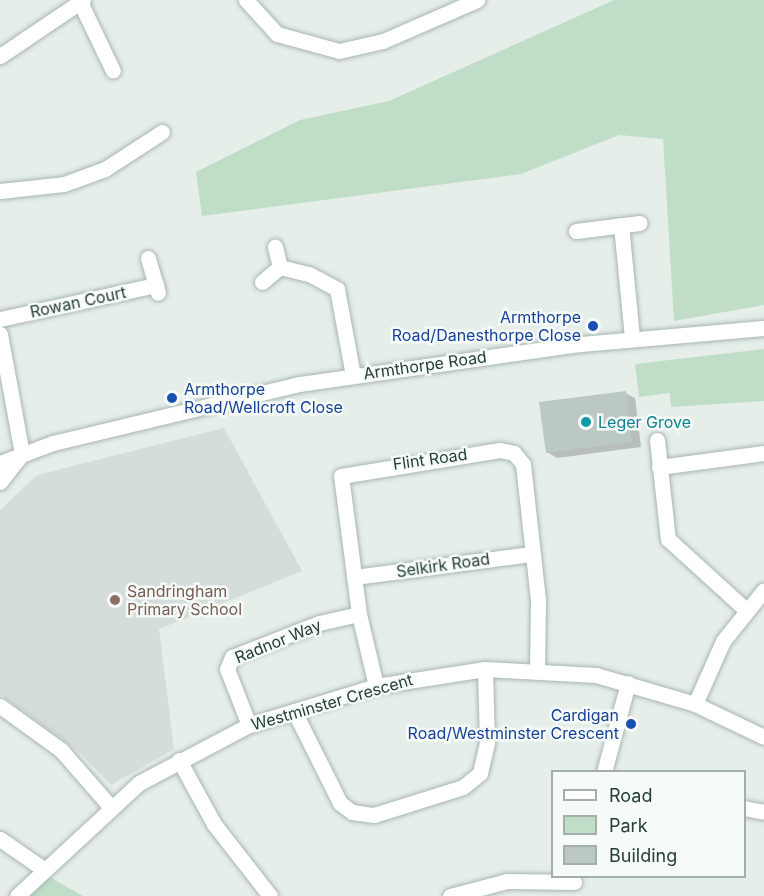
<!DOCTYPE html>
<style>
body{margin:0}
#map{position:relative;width:764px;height:896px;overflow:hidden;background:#e6eeea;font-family:Inter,sans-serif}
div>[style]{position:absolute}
.built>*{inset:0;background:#d4ddd9}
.green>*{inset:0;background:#c0ddc8}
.shadow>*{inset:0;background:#0003}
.building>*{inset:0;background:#bbc8c3}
.roads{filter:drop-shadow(0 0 2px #a8b6b1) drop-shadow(0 0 2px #a8b6b1)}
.minor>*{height:15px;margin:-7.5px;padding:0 7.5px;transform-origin:7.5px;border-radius:7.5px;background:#fff}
.dots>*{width:16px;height:16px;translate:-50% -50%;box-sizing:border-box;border:3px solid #f6faf8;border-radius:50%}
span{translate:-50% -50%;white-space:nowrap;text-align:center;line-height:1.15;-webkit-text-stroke:5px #f6faf8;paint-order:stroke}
.street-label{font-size:16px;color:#253f38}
.transit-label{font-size:16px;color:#164399}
.right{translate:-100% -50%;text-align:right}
.left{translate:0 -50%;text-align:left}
.culture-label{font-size:16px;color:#0d838f}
.education-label{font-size:16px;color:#785e54}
.legend{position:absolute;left:551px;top:770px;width:195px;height:108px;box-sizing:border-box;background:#f6faf8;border:2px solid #a2afab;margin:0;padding:8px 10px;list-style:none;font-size:18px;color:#253f38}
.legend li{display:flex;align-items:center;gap:12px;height:30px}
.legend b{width:30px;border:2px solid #a2afab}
</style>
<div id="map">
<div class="built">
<i style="clip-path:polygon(224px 428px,302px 571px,159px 629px,174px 749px,111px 785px,79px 752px,0 694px,0 510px,37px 475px)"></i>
</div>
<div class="green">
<i style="clip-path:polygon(614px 0,764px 0,764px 305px,674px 321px,663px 139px,619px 135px,521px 174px,202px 216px,196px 172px,300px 120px,389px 101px)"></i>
<i style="clip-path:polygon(764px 349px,764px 401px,671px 407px,670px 393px,639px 397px,635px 364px)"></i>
<i style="clip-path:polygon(46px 875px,83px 896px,29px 896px)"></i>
</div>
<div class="shadow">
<i style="clip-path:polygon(625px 393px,635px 398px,641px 447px,557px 458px,547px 452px)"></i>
</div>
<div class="building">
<i style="clip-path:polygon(626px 391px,632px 442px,546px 453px,539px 402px)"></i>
</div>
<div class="roads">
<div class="minor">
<i style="left:246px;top:0;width:46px;rotate:47.6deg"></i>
<i style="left:277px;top:34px;width:64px;rotate:15.3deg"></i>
<i style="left:339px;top:51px;width:45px;rotate:-12.8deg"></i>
<i style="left:383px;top:41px;width:103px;rotate:-23.6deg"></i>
<i style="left:80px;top:2px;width:76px;rotate:64.4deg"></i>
<i style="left:0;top:56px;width:100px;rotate:-34deg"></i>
<i style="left:0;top:191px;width:64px;rotate:-6.2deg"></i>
<i style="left:64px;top:184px;width:44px;rotate:-20.1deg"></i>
<i style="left:105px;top:169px;width:68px;rotate:-33deg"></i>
<i style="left:621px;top:225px;width:114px;rotate:84.4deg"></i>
<i style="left:576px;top:231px;width:64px;rotate:-7.2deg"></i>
<i style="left:148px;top:258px;width:36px;rotate:74deg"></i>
<i style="left:280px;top:267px;width:30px;rotate:14deg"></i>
<i style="left:309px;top:274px;width:32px;rotate:28deg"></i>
<i style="left:337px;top:289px;width:87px;rotate:79.5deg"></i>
<i style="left:262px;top:282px;width:23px;rotate:-40deg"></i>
<i style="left:280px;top:267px;width:21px;rotate:-104deg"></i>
<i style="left:0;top:319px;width:160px;rotate:-12.3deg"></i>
<i style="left:0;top:334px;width:122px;rotate:79.6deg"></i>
<i style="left:657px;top:440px;width:100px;rotate:83.7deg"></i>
<i style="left:668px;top:539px;width:104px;rotate:42.3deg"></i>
<i style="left:0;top:463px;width:57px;rotate:-20.7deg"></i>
<i style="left:53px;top:443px;width:253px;rotate:-13.5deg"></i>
<i style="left:299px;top:384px;width:284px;rotate:-8.1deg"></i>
<i style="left:580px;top:344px;width:185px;rotate:-5deg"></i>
<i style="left:659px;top:467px;width:106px;rotate:-7.6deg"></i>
<i style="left:0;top:482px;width:36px;rotate:-52deg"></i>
<i style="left:354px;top:577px;width:179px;rotate:-7.4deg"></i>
<i style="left:376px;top:686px;width:74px;rotate:-103.3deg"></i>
<i style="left:359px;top:614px;width:139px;rotate:-97.4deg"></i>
<i style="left:341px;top:476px;width:161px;rotate:-9.3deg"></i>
<i style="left:500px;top:450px;width:14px;rotate:12deg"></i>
<i style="left:514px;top:453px;width:14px;rotate:51deg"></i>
<i style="left:523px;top:464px;width:137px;rotate:83.7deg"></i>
<i style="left:538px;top:600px;width:69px;rotate:90.8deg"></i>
<i style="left:695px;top:704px;width:69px;rotate:-66deg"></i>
<i style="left:723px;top:641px;width:65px;rotate:-51.2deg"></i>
<i style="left:0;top:706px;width:75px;rotate:35.8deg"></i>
<i style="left:61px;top:750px;width:73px;rotate:48.9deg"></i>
<i style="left:294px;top:711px;width:103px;rotate:63.4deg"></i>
<i style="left:340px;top:803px;width:15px;rotate:37deg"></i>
<i style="left:352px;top:812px;width:22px;rotate:8deg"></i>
<i style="left:374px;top:815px;width:93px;rotate:-17.5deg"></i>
<i style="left:463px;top:787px;width:22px;rotate:-39deg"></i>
<i style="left:480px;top:773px;width:32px;rotate:-77deg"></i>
<i style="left:487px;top:742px;width:73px;rotate:-91.6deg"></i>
<i style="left:249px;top:725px;width:60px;rotate:-111.4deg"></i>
<i style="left:227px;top:669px;width:13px;rotate:-67deg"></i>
<i style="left:232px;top:657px;width:93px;rotate:-21.3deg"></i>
<i style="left:319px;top:623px;width:41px;rotate:-12.7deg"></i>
<i style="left:179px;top:760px;width:73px;rotate:61.3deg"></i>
<i style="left:214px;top:824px;width:91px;rotate:52.1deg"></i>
<i style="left:604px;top:772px;width:92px;rotate:-74.9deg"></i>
<i style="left:744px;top:808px;width:20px;rotate:11deg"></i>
<i style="left:0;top:839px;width:51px;rotate:34.6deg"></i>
<i style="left:17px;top:896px;width:166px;rotate:-42.8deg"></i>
<i style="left:139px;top:783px;width:124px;rotate:-27.8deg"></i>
<i style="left:249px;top:725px;width:133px;rotate:-17.1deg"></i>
<i style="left:376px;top:686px;width:110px;rotate:-8.9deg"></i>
<i style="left:485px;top:669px;width:111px;rotate:3.1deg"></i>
<i style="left:596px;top:675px;width:103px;rotate:16.3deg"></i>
<i style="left:695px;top:704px;width:76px;rotate:25.6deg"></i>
<i style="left:450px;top:896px;width:59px;rotate:-14.7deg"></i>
<i style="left:507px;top:881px;width:67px;rotate:0.9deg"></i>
</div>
</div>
<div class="dots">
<i style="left:593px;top:326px;background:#1a4fb4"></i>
<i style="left:172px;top:398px;background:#1a4fb4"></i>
<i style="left:586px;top:422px;background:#0f9aa8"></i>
<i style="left:115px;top:600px;background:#8d6e63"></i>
<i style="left:631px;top:724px;background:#1a4fb4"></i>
</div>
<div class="street-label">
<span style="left:78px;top:302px;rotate:-12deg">Rowan Court</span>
<span style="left:425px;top:365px;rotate:-8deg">Armthorpe Road</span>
<span style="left:430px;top:459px;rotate:-8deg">Flint Road</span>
<span style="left:443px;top:565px;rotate:-8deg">Selkirk Road</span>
<span style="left:278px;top:641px;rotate:-22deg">Radnor Way</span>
<span style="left:332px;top:702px;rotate:-16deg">Westminster Crescent</span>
</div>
<div class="transit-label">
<span class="right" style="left:581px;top:326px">Armthorpe<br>Road/Danesthorpe Close</span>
<span class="left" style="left:184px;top:398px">Armthorpe<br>Road/Wellcroft Close</span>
<span class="right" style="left:619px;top:724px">Cardigan<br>Road/Westminster Crescent</span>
</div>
<div class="culture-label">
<span class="left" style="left:598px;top:422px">Leger Grove</span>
</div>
<div class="education-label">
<span class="left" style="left:127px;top:600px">Sandringham<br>Primary School</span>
</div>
<ul class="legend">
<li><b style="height:8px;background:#fff"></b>Road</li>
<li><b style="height:16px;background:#c0ddc8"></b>Park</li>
<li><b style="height:16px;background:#bbc8c3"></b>Building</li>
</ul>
</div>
